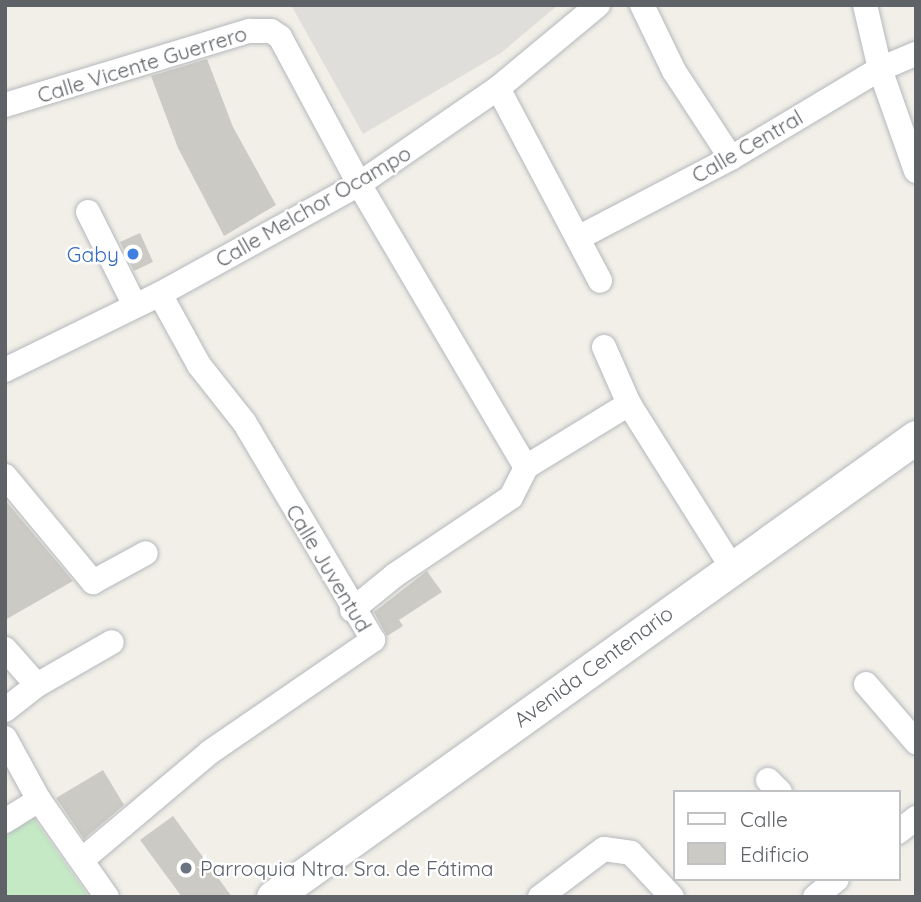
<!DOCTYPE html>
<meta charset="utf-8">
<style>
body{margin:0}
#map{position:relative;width:921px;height:902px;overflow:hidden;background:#f1efe8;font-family:Quicksand,sans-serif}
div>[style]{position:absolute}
.industrial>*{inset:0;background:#e0deda}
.green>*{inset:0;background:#c5e8c5}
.building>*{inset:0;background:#cccac5}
.roads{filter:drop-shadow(0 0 2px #b5b8bc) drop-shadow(0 0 2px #b5b8bc)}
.minor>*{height:24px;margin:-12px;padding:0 12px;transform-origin:12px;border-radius:12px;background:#fff}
.secondary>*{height:33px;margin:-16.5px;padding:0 16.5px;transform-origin:16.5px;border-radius:16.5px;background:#fff}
.dots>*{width:19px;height:19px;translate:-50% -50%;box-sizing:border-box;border:4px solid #fff;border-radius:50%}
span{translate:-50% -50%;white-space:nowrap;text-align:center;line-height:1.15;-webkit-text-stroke:5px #fff;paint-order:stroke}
.street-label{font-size:21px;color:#5f6368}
.shop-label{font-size:21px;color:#366cbe}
.right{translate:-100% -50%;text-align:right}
.worship-label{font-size:21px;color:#5b616d}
.left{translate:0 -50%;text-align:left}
.frame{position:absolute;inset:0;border:7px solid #5f6368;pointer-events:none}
.legend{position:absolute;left:673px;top:790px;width:228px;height:91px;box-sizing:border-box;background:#fff;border:2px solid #bfc1c3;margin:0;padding:9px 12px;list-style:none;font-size:21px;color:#5f6368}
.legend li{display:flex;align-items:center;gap:14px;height:35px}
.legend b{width:35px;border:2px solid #bfc1c3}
</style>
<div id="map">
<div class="industrial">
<i style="clip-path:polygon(291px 5px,558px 5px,501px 53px,363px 134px)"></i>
</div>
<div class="green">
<i style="clip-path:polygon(33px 817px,89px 897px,5px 897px,5px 835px)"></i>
</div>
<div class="building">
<i style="clip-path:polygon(207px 59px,233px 127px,276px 205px,224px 236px,178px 148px,151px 76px)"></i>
<i style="clip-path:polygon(140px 233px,153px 262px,134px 271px,120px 242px)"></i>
<i style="clip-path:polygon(5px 500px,73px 581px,5px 620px)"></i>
<i style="clip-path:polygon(427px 571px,442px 592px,399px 620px,403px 626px,387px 636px,374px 612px)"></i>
<i style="clip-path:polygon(103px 770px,124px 805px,84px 839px,56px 798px)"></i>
<i style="clip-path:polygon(173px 816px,232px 897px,182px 897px,140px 840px)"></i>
</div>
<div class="roads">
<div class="minor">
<i style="left:642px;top:5px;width:73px;rotate:64.1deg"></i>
<i style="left:674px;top:71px;width:104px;rotate:56.8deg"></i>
<i style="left:865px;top:5px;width:66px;rotate:76.8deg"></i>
<i style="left:880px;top:69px;width:108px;rotate:70.6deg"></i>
<i style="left:498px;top:88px;width:218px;rotate:62.1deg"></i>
<i style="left:5px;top:105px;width:255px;rotate:-16.9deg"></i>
<i style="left:249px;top:31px;width:22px"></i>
<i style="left:271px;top:31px;width:11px;rotate:34deg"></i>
<i style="left:280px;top:37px;width:167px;rotate:61.7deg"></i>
<i style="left:359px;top:184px;width:329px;rotate:59.5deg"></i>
<i style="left:88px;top:212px;width:103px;rotate:63.4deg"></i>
<i style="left:578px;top:238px;width:173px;rotate:-27.6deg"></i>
<i style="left:731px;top:158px;width:174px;rotate:-30.9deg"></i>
<i style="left:880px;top:69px;width:39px;rotate:-23deg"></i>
<i style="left:604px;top:347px;width:62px;rotate:66.3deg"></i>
<i style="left:629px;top:404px;width:191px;rotate:57.8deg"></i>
<i style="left:5px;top:370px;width:173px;rotate:-26.1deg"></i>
<i style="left:160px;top:294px;width:227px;rotate:-28.9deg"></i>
<i style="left:359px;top:184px;width:169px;rotate:-34.6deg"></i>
<i style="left:498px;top:88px;width:130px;rotate:-39.7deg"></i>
<i style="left:5px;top:476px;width:138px;rotate:50.3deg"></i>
<i style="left:93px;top:582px;width:60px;rotate:-28.7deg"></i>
<i style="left:352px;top:610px;width:55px;rotate:-39.1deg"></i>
<i style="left:395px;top:575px;width:140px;rotate:-33.9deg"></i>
<i style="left:511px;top:497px;width:34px;rotate:-63deg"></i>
<i style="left:526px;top:467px;width:121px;rotate:-31.5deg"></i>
<i style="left:5px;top:649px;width:48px;rotate:48.4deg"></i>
<i style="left:866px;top:684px;width:77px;rotate:49.2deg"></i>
<i style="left:5px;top:710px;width:41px;rotate:-38deg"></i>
<i style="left:37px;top:685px;width:86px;rotate:-29.8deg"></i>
<i style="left:5px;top:738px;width:71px;rotate:61.3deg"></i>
<i style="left:39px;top:800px;width:118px;rotate:55deg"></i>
<i style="left:768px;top:780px;width:17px;rotate:45deg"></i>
<i style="left:5px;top:821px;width:40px;rotate:-32deg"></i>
<i style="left:898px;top:832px;width:23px;rotate:-38deg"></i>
<i style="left:83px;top:859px;width:166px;rotate:-40.1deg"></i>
<i style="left:210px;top:752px;width:198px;rotate:-34.5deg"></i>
<i style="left:373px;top:640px;width:253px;rotate:-120.6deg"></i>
<i style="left:244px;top:422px;width:73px;rotate:-128.3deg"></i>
<i style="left:199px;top:365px;width:81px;rotate:-118.8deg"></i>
<i style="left:540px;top:897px;width:80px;rotate:-36.9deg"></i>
<i style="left:604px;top:849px;width:27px;rotate:8deg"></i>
<i style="left:631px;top:853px;width:60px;rotate:47deg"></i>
<i style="left:815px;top:897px;width:28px;rotate:-39deg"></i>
</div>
<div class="secondary">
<i style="left:273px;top:897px;width:791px;rotate:-35.58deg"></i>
</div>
</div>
<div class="dots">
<i style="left:133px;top:254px;background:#3f7fe0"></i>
<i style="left:186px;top:868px;background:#6b7280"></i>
</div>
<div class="street-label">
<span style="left:142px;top:64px;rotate:-17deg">Calle Vicente Guerrero</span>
<span style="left:747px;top:146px;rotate:-30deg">Calle Central</span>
<span style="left:313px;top:206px;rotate:-30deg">Calle Melchor Ocampo</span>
<span style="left:329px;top:568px;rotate:59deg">Calle Juventud</span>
<span style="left:593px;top:666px;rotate:-36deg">Avenida Centenario</span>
</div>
<div class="shop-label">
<span class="right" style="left:119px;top:254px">Gaby</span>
</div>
<div class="worship-label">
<span class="left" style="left:200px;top:868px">Parroquia Ntra. Sra. de Fátima</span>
</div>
<div class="frame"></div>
<ul class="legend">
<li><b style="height:9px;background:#fff"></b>Calle</li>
<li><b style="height:19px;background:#cccac5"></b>Edificio</li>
</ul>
</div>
